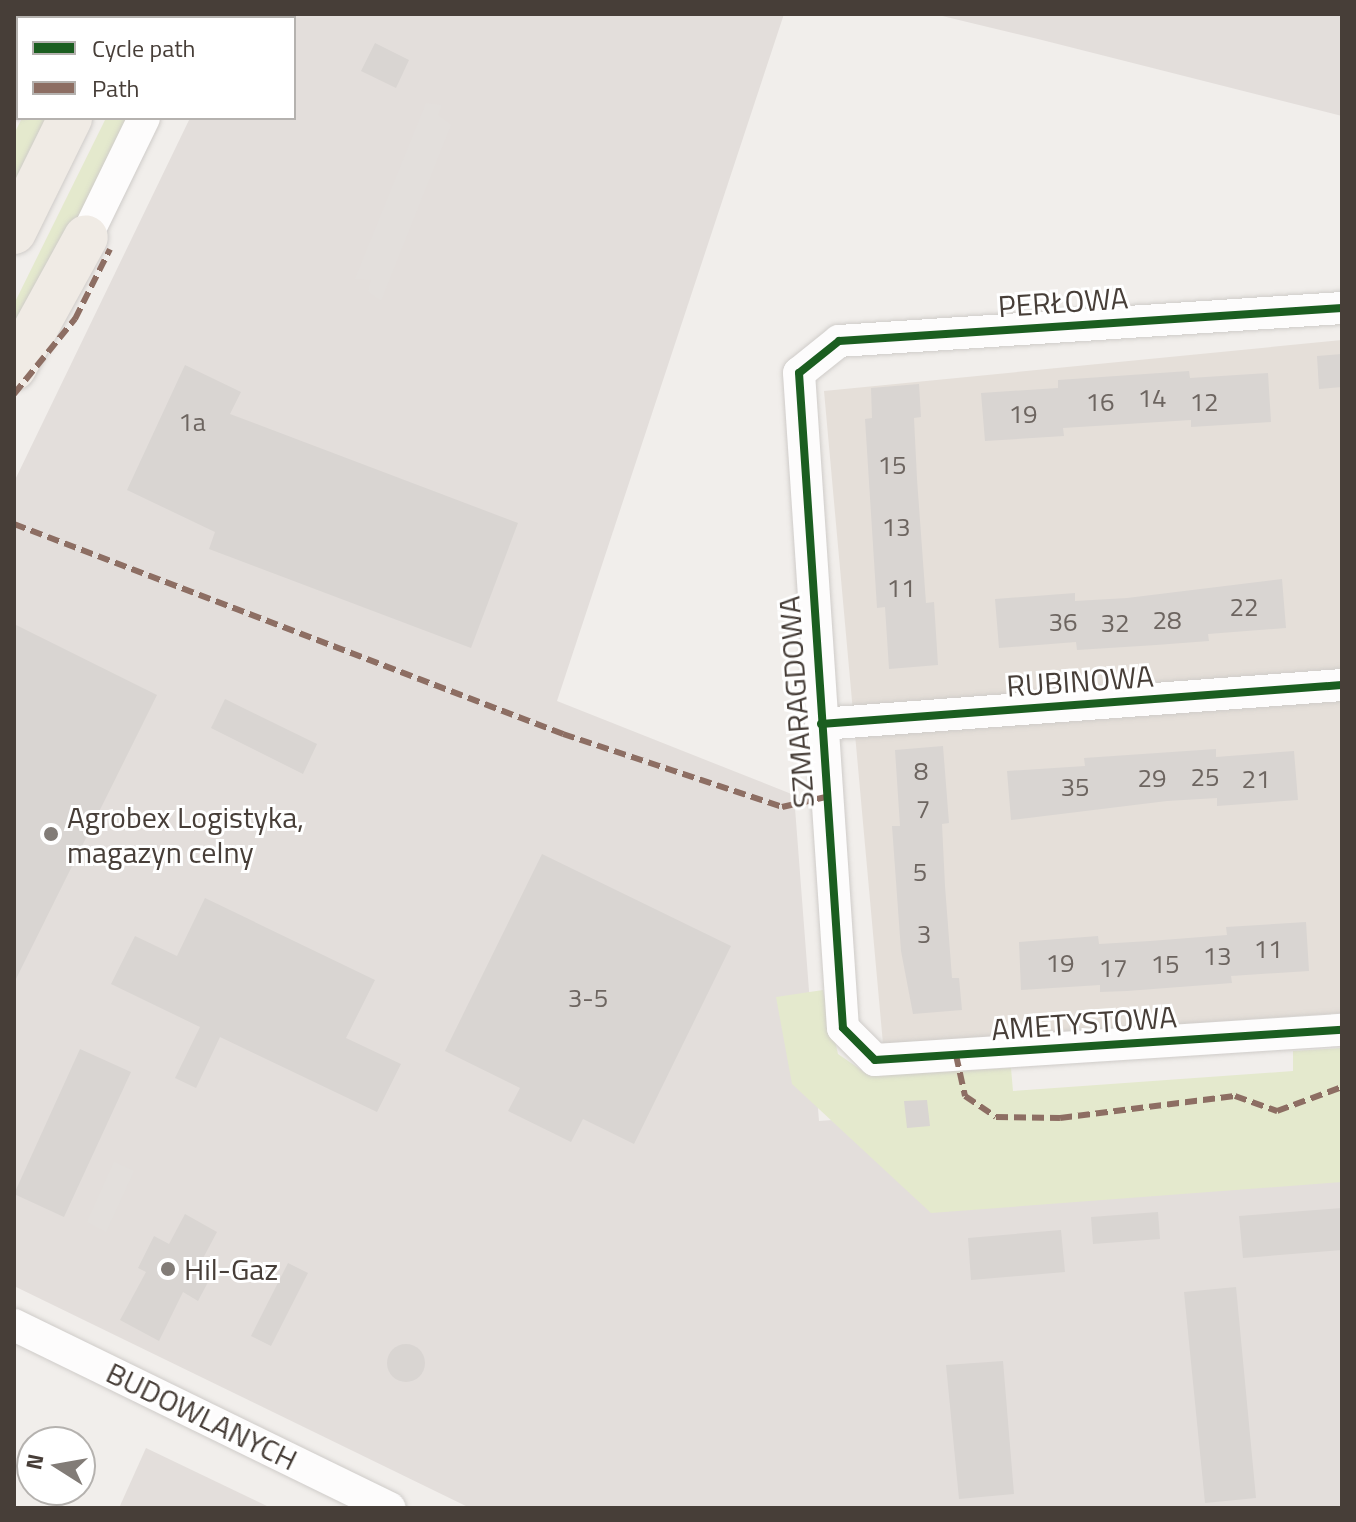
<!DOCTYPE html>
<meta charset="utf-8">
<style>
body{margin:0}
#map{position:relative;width:1356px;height:1522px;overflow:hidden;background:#f1eeeb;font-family:"Titillium Web",sans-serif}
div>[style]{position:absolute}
.residential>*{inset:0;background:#e5dfd9}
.industrial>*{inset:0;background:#e3dedb}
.green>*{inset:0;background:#e4e9cd}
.parking>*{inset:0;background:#e3dfdc}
.building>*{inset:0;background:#d9d5d2}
.round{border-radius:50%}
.roads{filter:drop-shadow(0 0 2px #cfccc9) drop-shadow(0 0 2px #cfccc9)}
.street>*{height:32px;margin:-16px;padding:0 16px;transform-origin:16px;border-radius:16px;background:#fdfcfc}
.primary>*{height:44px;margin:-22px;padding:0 22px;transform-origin:22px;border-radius:22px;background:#f0ebe5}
.quiet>*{height:6px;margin-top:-3px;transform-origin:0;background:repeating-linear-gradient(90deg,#8d6e63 0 12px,transparent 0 18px)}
.cycleway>*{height:8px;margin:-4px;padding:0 4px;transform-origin:4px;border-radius:4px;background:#1b5e20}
.dots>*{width:22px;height:22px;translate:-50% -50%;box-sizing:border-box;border:4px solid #fff;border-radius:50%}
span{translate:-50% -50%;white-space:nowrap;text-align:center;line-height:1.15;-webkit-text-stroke:6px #fff;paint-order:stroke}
.number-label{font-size:26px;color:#6d6560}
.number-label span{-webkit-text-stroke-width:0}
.street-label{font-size:30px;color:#473e38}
.poi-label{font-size:30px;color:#473e38}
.left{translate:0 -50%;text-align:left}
.frame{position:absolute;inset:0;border:16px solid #473e38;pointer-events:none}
.legend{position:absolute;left:16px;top:16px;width:280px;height:104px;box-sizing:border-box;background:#fff;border:2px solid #b5b2af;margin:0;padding:10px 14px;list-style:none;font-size:24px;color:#473e38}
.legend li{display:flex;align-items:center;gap:16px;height:40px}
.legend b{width:40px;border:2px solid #b5b2af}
.north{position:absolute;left:16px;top:1426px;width:80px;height:80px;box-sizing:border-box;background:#fff;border:2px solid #b5b2af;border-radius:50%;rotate:281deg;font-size:22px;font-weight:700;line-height:32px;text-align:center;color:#473e38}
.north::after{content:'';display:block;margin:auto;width:28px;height:36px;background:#827c77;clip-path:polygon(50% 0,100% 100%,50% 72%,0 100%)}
</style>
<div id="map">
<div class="residential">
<i style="clip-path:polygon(1342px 340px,1342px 1013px,883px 1044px,824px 391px)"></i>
</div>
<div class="industrial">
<i style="clip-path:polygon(247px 14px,784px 14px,557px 701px,794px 795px,819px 1121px,1342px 1083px,1342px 1508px,470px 1508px,14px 1286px,14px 482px,190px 118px,294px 118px,294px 18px,245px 18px)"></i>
<i style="clip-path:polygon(934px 14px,1342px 14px,1342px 116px,1038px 39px)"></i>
<i style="clip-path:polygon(146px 1448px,271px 1508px,119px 1508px)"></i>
</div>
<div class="green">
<i style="clip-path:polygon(22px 118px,51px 118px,14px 193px,14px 134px)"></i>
<i style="clip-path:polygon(106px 118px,135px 118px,14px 352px,14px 304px)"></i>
<i style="clip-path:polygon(823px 990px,838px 1054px,870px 1076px,1011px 1068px,1013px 1091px,1293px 1071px,1293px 1051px,1342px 1048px,1342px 1182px,931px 1213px,792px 1084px,776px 997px)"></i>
</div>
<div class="parking">
<i style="clip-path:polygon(426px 103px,442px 105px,438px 115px,451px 125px,381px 301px,368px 291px,371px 280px,355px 279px)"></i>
<i style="clip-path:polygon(114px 1162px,134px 1171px,106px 1232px,87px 1222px)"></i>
</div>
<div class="building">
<i style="clip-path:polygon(375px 43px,409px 60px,396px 88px,361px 71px)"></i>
<i style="clip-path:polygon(1342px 354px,1342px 387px,1319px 389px,1317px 356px)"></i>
<i style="clip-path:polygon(185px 365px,241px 392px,230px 414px,518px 523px,471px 648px,209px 549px,215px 532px,127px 490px)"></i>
<i style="clip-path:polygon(1189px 371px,1190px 378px,1268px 373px,1271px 422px,1191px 427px,1191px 420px,1063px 428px,1064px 436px,985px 441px,981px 393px,1058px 388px,1058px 380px)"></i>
<i style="clip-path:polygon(919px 384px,921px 417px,914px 418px,917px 479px,926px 603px,934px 602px,938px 665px,889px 669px,885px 607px,877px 608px,865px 419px,872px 418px,871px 388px)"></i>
<i style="clip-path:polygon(1282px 579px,1286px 628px,1208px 634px,1209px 641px,1156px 645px,1077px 650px,1076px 642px,999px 648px,995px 599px,1075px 593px,1075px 601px,1127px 598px)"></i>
<i style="clip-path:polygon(14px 624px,157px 695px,14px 983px)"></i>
<i style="clip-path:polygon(225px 699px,317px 744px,303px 774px,211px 728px)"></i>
<i style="clip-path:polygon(943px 746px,949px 823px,942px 824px,945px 886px,952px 978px,959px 978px,962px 1010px,913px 1014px,901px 951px,892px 826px,900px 826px,895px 750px)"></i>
<i style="clip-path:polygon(1216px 749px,1216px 757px,1294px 751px,1298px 800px,1217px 806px,1217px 798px,1167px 801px,1011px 820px,1007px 771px,1085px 766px,1084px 758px)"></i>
<i style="clip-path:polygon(542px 854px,731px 946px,634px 1144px,583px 1119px,571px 1142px,508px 1111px,520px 1088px,445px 1051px)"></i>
<i style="clip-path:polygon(205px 898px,375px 980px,346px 1038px,401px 1064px,377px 1112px,220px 1037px,196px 1088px,175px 1078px,200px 1027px,111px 984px,135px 936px,177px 956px)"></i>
<i style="clip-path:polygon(1306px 922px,1309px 971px,1231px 976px,1232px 983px,1127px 991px,1100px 992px,1100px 985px,1021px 990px,1019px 942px,1098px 936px,1099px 944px,1150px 941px,1227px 935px,1226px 927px)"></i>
<i style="clip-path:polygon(80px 1049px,131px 1072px,64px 1217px,14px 1194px)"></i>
<i style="clip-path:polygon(927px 1100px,930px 1126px,907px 1128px,904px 1101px)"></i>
<i style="clip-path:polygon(1342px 1208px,1342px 1250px,1243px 1258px,1239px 1216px)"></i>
<i style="clip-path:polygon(1158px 1212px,1160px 1239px,1093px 1244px,1091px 1217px)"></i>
<i style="clip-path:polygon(185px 1214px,217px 1232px,201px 1262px,215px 1269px,198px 1301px,183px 1292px,159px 1341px,120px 1320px,146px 1272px,138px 1268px,154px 1236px,169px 1244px)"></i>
<i style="clip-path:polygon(1061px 1230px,1065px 1272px,971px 1280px,968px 1238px)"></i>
<i style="clip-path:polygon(288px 1263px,308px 1273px,271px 1346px,251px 1336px)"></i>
<i style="clip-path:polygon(1236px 1287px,1256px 1498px,1205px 1503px,1184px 1292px)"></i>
<i class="round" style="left:387px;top:1344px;width:38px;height:38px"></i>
<i style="clip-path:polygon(1003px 1361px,1014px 1494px,959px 1499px,946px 1365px)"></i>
</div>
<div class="roads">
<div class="street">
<i style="left:192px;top:18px;width:4px;rotate:-63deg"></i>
<i style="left:86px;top:237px;width:132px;rotate:-64deg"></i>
<i style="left:1342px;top:308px;width:504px;rotate:176.25deg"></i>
<i style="left:839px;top:341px;width:51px;rotate:141.3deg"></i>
<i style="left:799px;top:373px;width:656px;rotate:86.16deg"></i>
<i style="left:843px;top:1028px;width:45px;rotate:45deg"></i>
<i style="left:875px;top:1060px;width:468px;rotate:-3.7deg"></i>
<i style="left:821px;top:724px;width:522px;rotate:-4.28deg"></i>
<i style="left:14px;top:1325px;width:418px;rotate:26deg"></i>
</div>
<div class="primary">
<i style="left:53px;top:18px;width:4px;rotate:-63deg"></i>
<i style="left:119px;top:18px;width:4px;rotate:-63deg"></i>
<i style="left:14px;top:97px;width:9px;rotate:-63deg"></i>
<i style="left:14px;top:232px;width:127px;rotate:-63.8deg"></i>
<i style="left:14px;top:368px;width:149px;rotate:-61.2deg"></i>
</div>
</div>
<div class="quiet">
<i style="left:14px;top:394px;width:97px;rotate:-50.9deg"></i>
<i style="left:75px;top:319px;width:78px;rotate:-63.4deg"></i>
<i style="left:14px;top:524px;width:588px;rotate:20.93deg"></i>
<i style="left:563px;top:734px;width:231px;rotate:18.4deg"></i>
<i style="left:782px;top:807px;width:45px;rotate:-12.8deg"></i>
<i style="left:956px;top:1055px;width:42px;rotate:77.6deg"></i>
<i style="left:965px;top:1096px;width:37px;rotate:34deg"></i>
<i style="left:996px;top:1117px;width:64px;rotate:0.9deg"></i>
<i style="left:1060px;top:1118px;width:176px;rotate:-7.2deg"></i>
<i style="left:1235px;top:1096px;width:45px;rotate:19.7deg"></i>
<i style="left:1277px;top:1111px;width:69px;rotate:-20.3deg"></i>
</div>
<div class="cycleway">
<i style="left:1342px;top:308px;width:504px;rotate:176.25deg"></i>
<i style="left:839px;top:341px;width:51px;rotate:141.3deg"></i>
<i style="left:799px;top:373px;width:656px;rotate:86.16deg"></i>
<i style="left:843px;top:1028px;width:45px;rotate:45deg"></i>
<i style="left:875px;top:1060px;width:468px;rotate:-3.7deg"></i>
<i style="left:821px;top:724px;width:522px;rotate:-4.28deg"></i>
</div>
<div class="dots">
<i style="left:51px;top:834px;background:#827c77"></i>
<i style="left:168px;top:1269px;background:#827c77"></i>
</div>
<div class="number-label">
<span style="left:1152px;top:398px">14</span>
<span style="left:1100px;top:402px">16</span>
<span style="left:1204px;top:402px">12</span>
<span style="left:1023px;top:414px">19</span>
<span style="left:192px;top:422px">1a</span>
<span style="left:892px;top:465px">15</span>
<span style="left:896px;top:527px">13</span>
<span style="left:901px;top:588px">11</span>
<span style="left:1244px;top:607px">22</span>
<span style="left:1167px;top:620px">28</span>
<span style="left:1063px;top:622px">36</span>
<span style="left:1115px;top:623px">32</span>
<span style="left:921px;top:771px">8</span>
<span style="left:1205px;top:777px">25</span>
<span style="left:1152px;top:778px">29</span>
<span style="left:1256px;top:779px">21</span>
<span style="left:1075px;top:787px">35</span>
<span style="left:923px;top:809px">7</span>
<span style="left:920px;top:872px">5</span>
<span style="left:924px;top:934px">3</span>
<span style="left:1268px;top:949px">11</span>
<span style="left:1217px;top:956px">13</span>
<span style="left:1060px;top:963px">19</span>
<span style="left:1165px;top:964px">15</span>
<span style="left:1113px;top:968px">17</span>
<span style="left:588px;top:998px">3-5</span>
</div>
<div class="street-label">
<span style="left:1063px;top:302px;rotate:-4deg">PERŁOWA</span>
<span style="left:1080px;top:681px;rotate:-4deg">RUBINOWA</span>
<span style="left:796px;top:702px;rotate:-94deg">SZMARAGDOWA</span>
<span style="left:1084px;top:1023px;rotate:-4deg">AMETYSTOWA</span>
<span style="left:202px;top:1416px;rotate:26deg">BUDOWLANYCH</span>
</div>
<div class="poi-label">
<span class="left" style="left:67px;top:834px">Agrobex Logistyka,<br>magazyn celny</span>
<span class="left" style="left:184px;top:1269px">Hil-Gaz</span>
</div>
<div class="frame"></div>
<ul class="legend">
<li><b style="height:10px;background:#1b5e20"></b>Cycle path</li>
<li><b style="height:10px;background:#8d6e63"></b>Path</li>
</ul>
<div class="north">N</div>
</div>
